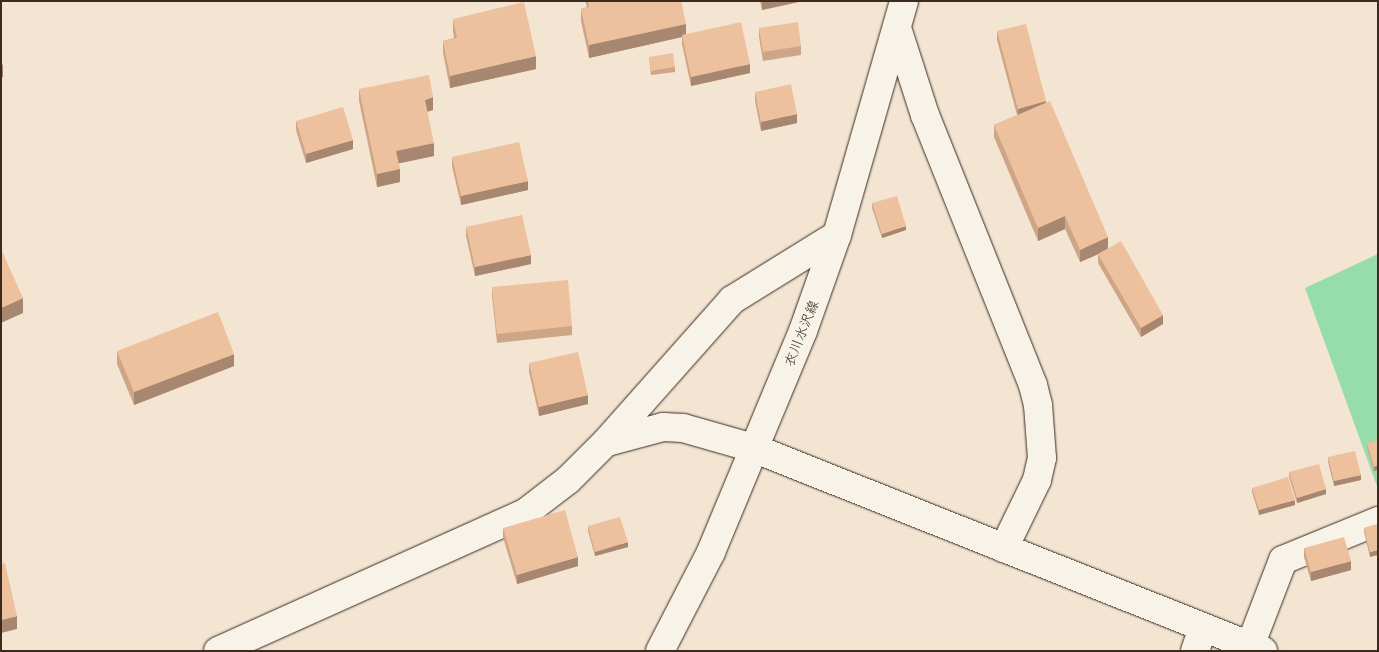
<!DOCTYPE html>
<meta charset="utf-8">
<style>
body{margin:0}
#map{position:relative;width:1379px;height:652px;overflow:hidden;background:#f4e4d2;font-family:"Shantell Sans","Klee One",sans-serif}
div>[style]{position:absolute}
.green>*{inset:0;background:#96ddab}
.roads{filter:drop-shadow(0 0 1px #3b2a1e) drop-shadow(0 0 1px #3b2a1e)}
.minor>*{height:28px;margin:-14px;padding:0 14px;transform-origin:14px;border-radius:14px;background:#f7f3e8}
.tertiary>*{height:28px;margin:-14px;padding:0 14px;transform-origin:14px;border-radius:14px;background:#f7f3e8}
.secondary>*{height:28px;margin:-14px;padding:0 14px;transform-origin:14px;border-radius:14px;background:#f7f3e8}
.wall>*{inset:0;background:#cda688}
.shaded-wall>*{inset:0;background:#a7876f}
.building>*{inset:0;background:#eec19e}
span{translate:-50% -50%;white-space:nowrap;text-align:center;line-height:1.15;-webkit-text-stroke:4px #f7f3e8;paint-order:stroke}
.street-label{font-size:14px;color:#3b2a1e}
.frame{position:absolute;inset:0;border:2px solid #3b2a1e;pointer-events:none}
</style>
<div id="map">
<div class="green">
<i style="clip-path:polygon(1378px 254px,1378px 489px,1305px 288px)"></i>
</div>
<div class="roads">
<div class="minor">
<i style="left:898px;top:31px;width:88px;rotate:72.2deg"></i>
<i style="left:925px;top:115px;width:291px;rotate:68.2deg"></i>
<i style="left:1033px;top:385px;width:21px;rotate:76deg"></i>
<i style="left:1038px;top:405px;width:53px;rotate:85.7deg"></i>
<i style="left:1042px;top:458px;width:23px;rotate:103deg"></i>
<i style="left:1037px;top:480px;width:76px;rotate:115.9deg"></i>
<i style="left:607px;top:442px;width:58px;rotate:-15deg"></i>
<i style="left:663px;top:427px;width:20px;rotate:3deg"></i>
<i style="left:683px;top:428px;width:73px;rotate:15.9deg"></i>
<i style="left:1250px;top:646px;width:92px;rotate:-69deg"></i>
<i style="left:1283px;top:560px;width:103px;rotate:-22.3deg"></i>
<i style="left:218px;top:651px;width:337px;rotate:-24.2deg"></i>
<i style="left:525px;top:513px;width:54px;rotate:-37.5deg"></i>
<i style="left:568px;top:480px;width:54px;rotate:-45deg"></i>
<i style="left:606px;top:442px;width:190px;rotate:-48.4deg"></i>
<i style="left:732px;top:300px;width:123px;rotate:-31.8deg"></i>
<i style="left:1195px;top:651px;width:24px;rotate:-71deg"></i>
</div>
<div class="tertiary">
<i style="left:753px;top:448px;width:549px;rotate:21.7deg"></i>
</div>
<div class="secondary">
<i style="left:660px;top:651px;width:111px;rotate:-62.7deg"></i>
<i style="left:711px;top:552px;width:239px;rotate:-67.4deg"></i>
<i style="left:803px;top:331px;width:102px;rotate:-70.5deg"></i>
<i style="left:837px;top:235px;width:243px;rotate:-74deg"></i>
</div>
</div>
<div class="wall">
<i style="clip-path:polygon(585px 1px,681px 1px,686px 34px,750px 73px,691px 86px,682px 44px,682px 37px,589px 58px,581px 21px,581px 9px,587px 7px)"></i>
<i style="clip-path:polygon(760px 1px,803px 1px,762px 10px)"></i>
<i style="clip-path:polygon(453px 19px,536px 69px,450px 88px,443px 53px,443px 41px,454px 38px,453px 31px)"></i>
<i style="clip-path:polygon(759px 28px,801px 46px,801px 55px,763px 61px,759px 37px)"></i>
<i style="clip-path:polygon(997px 31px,1046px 102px,1108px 248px,1163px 324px,1141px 337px,1098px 263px,1098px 254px,1080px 262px,1065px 229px,1038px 241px,994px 137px,994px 125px,1017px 115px,997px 40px)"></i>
<i style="clip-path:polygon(649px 57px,675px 67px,675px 72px,651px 75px)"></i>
<i style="clip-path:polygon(359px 89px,433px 110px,427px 112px,434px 156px,399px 163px,400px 182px,377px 187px,359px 101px)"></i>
<i style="clip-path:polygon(755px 92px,797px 123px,761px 131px,755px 101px)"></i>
<i style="clip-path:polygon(296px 121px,353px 149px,306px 163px,296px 130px)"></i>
<i style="clip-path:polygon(452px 157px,528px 190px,461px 205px,452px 166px)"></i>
<i style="clip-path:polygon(872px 203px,906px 230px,882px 238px,872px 208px)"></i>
<i style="clip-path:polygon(466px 227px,531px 264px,475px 276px,466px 236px)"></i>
<i style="clip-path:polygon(492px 287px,572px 326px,572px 335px,497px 343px,492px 296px)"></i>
<i style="clip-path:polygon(117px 351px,234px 366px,134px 405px,117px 364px)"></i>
<i style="clip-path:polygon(529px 363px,588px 404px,539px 416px,529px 372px)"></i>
<i style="clip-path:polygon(1378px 440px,1378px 470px,1374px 471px,1367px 448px,1367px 443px)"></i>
<i style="clip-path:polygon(1328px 457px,1361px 480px,1334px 486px,1328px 462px)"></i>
<i style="clip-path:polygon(1289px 472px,1326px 494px,1297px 503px,1289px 477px)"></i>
<i style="clip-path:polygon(1252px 488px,1295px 505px,1259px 515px,1252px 492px)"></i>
<i style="clip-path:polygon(1378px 524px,1370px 557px,1364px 532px,1364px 528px)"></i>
<i style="clip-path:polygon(588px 526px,628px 547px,595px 556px,588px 531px)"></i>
<i style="clip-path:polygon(503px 528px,578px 566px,517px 584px,503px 537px)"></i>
<i style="clip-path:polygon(1304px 548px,1351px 570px,1311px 581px,1304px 557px)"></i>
</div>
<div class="shaded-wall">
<i style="clip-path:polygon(762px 1px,803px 1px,762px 10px)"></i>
<i style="clip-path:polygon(686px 24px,686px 36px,682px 35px,682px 37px,589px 58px,589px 45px)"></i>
<i style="clip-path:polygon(536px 56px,536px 69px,450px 88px,450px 76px)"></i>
<i style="clip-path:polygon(3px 64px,3px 77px,1px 78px,1px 66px)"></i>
<i style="clip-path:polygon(750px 64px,750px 73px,691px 86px,691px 77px)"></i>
<i style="clip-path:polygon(433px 97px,433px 110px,425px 112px,425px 100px)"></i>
<i style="clip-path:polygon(1046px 101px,1046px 110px,1018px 118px,1018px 109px)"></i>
<i style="clip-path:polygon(797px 114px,797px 123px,761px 131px,761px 122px)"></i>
<i style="clip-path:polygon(353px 140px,353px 149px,306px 163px,306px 154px)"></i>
<i style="clip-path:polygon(434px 143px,434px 156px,396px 164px,396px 151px)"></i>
<i style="clip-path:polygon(400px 169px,400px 182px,377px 187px,377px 174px)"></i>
<i style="clip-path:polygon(528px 181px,528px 190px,461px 205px,461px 196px)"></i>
<i style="clip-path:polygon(1065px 216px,1065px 229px,1038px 241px,1038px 228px)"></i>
<i style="clip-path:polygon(906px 226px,906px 230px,882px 238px,882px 234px)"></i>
<i style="clip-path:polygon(1108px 237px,1108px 250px,1080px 262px,1080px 250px)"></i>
<i style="clip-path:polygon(531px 255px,531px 264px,475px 276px,475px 267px)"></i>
<i style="clip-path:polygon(23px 298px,23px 313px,1px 323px,1px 308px)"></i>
<i style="clip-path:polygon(1163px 315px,1163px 324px,1141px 337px,1141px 328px)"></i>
<i style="clip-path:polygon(234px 354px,234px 366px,134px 405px,134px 392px)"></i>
<i style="clip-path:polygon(588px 395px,588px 404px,539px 416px,539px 407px)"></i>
<i style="clip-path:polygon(1378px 465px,1378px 470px,1374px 471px,1374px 467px)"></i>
<i style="clip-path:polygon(1361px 475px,1361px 480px,1334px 486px,1334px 481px)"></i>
<i style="clip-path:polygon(1326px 489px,1326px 494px,1297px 503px,1297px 498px)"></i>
<i style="clip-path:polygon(1295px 500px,1295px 505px,1259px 515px,1259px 510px)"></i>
<i style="clip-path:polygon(2px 534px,2px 543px,1px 544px,1px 535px)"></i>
<i style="clip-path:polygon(628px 542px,628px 547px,595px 556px,595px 552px)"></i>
<i style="clip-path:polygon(1378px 550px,1378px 555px,1370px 557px,1370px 552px)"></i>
<i style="clip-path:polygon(578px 557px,578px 566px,517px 584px,517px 575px)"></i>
<i style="clip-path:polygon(1351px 561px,1351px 570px,1311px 581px,1311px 572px)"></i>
<i style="clip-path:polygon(17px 616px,17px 629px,1px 633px,1px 620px)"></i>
</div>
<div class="building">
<i style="clip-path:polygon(588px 1px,681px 1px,686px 24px,589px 45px,581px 9px,589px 7px)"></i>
<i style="clip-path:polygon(524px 2px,536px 56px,450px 76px,443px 41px,457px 38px,453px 19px)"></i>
<i style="clip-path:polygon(741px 22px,750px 64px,691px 77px,682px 35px)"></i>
<i style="clip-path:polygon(798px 22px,801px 46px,763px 52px,759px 28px)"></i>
<i style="clip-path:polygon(1026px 24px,1046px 101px,1018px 109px,997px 31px)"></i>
<i style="clip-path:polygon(673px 53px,675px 67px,651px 71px,649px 57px)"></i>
<i style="clip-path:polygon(429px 75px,433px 97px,425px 100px,434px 143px,396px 151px,400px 169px,377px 174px,359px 89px)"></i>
<i style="clip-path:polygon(791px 84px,797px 114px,761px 122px,755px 92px)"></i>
<i style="clip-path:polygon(1050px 101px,1108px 237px,1080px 250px,1065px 216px,1038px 228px,994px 125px)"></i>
<i style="clip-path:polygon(343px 107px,353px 140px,306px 154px,296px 121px)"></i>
<i style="clip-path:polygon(519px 142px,528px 181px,461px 196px,452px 157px)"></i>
<i style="clip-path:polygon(897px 196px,906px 226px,882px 234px,872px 203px)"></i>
<i style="clip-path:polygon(522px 215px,531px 255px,475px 267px,466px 227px)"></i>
<i style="clip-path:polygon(1121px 241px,1163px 315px,1141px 328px,1098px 254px)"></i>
<i style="clip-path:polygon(1px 249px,23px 298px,1px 308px)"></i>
<i style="clip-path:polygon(568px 280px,572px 326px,497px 334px,492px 287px)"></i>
<i style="clip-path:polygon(218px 312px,234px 354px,134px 392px,117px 351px)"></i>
<i style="clip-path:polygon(578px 352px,588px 395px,539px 407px,529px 363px)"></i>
<i style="clip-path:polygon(1378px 440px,1378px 465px,1374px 467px,1367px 443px)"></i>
<i style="clip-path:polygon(1355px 451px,1361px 475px,1334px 481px,1328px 457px)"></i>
<i style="clip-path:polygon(1319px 464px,1326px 489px,1297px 498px,1289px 472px)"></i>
<i style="clip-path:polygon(1288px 477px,1295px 500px,1259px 510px,1252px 488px)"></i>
<i style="clip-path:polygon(565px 510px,578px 557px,517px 575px,503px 528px)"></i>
<i style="clip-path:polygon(620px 517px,628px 542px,595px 552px,588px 526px)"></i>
<i style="clip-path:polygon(1378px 524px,1378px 550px,1370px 552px,1364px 528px)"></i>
<i style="clip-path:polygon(1344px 537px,1351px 561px,1311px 572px,1304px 548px)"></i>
<i style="clip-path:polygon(5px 563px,17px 616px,1px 620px,1px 564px)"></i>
</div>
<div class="street-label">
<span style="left:801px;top:333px;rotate:-68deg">衣川水沢線</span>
</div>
<div class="frame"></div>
</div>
